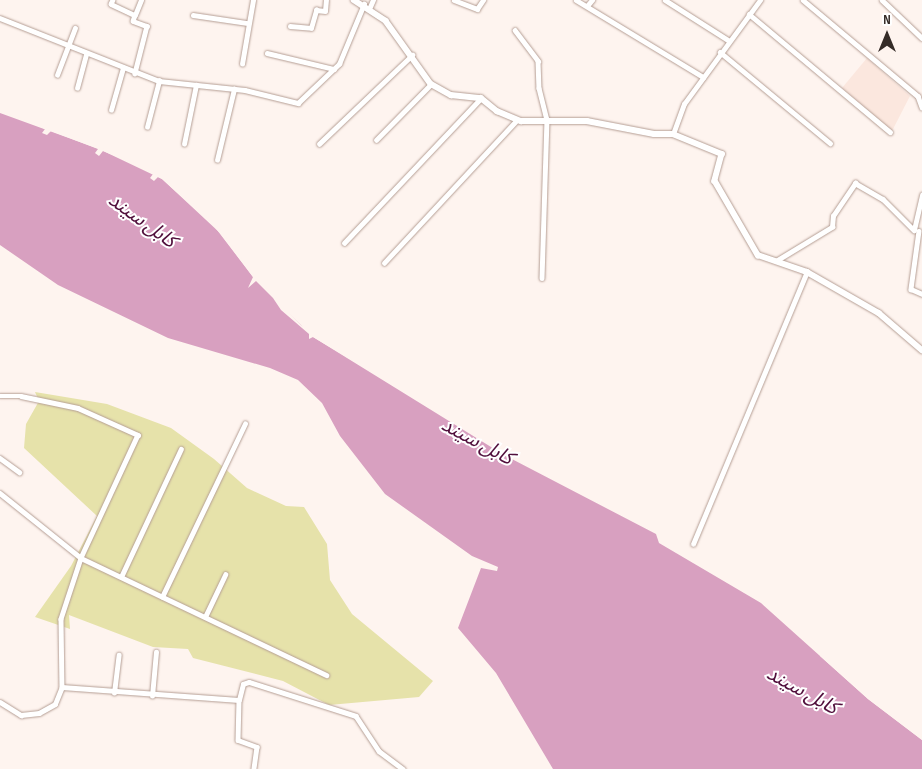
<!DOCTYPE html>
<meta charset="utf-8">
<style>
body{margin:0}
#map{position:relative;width:922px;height:769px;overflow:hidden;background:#fef4ef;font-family:"Sofia Sans Condensed","Noto Sans Arabic",sans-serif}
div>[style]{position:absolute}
.built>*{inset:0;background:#fbe7de}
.green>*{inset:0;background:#e6e2aa}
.water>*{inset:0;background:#d8a0c0}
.pier>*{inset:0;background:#fef4ef}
.roads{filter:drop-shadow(0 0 1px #b59e94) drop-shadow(0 0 1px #b59e94)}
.minor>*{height:4.5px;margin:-2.25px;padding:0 2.25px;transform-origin:2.25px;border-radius:2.25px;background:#fff}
.tertiary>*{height:5.5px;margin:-2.75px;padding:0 2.75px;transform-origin:2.75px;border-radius:2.75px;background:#fff}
span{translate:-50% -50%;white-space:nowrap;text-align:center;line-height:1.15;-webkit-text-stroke:4px #fff;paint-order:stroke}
.water-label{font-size:20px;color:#510f3c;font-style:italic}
.north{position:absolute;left:862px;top:10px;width:50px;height:50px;-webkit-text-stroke:4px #fff;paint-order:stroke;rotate:0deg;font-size:14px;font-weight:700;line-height:20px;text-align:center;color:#352c28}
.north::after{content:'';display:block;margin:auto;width:18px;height:22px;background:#352c28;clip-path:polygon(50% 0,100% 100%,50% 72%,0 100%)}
</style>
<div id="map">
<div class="built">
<i style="clip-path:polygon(867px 58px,910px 96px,892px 131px,842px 88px)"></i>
</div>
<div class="green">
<i style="clip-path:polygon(35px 392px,107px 404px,171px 428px,214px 459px,247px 488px,286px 506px,304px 507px,327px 544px,330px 580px,352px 614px,433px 681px,419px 697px,329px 705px,283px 681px,193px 658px,188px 649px,153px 647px,69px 615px,70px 629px,35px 617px,71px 566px,97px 516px,24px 448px,26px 424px,39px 401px)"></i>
</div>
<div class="water">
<i style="clip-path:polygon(0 113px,99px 149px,162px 179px,214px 226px,253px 277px,313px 337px,504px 455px,656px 534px,659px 543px,761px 603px,868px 699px,922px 740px,922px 769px,553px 769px,496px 673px,458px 628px,481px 568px,497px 571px,498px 567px,472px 556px,385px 494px,340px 436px,322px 403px,298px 380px,270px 368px,168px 338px,58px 285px,0 245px)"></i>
</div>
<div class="pier">
<i style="clip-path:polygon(0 110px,100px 147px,163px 177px,216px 224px,255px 276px,301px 325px,358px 364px,313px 337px,309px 339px,309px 334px,281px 310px,273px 298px,256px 281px,248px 288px,253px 277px,220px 233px,162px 179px,158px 177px,154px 181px,150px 178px,153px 174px,127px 161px,103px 151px,99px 156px,95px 153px,98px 149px,51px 131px,47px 135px,42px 133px,45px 129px)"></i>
<i style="clip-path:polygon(823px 655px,869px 697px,922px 737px,922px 740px,868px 699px,820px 656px)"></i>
</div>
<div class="roads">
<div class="minor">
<i style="left:113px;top:0;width:4px;rotate:117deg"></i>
<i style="left:111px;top:4px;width:26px;rotate:25deg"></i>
<i style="left:135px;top:15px;width:6px;rotate:108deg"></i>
<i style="left:133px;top:21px;width:15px;rotate:20deg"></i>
<i style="left:147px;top:26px;width:49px;rotate:104.3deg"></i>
<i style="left:454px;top:0;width:25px;rotate:21deg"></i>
<i style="left:477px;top:9px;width:11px;rotate:-56deg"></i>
<i style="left:576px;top:0;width:149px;rotate:31.2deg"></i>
<i style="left:665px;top:0;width:75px;rotate:32.4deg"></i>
<i style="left:803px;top:0;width:150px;rotate:39.9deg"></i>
<i style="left:918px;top:96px;width:12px;rotate:70deg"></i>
<i style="left:882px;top:0;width:55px;rotate:43.5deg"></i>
<i style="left:587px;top:6px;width:8px;rotate:-50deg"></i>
<i style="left:370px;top:7px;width:8px;rotate:-67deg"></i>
<i style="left:749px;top:14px;width:184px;rotate:39.9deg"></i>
<i style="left:135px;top:15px;width:16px;rotate:-68deg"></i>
<i style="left:193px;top:15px;width:55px;rotate:8.4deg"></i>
<i style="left:0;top:18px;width:171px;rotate:21.6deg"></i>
<i style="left:159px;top:81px;width:86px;rotate:6deg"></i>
<i style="left:245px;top:90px;width:55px;rotate:13.8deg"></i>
<i style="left:298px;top:103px;width:57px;rotate:-43.6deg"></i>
<i style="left:339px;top:64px;width:65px;rotate:-67.4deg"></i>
<i style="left:290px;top:26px;width:21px;rotate:5deg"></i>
<i style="left:311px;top:28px;width:19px;rotate:-74deg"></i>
<i style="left:316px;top:10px;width:9px;rotate:6deg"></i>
<i style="left:325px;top:11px;width:11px;rotate:-85deg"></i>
<i style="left:515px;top:30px;width:39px;rotate:53deg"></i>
<i style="left:538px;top:61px;width:27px;rotate:88deg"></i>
<i style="left:539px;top:88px;width:32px;rotate:76deg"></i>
<i style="left:547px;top:119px;width:159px;rotate:91.8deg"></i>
<i style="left:720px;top:52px;width:143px;rotate:39.6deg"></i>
<i style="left:267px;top:53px;width:69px;rotate:13.4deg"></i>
<i style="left:242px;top:64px;width:65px;rotate:-80.2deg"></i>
<i style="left:57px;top:75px;width:50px;rotate:-69deg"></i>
<i style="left:77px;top:88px;width:35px;rotate:-75deg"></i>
<i style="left:111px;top:110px;width:44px;rotate:-74.1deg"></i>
<i style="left:147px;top:127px;width:48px;rotate:-75.4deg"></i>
<i style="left:673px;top:134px;width:32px;rotate:-70deg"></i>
<i style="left:684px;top:104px;width:129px;rotate:-53.8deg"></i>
<i style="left:376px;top:140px;width:78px;rotate:-45.5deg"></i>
<i style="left:184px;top:144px;width:60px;rotate:-78.5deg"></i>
<i style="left:319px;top:144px;width:129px;rotate:-43.7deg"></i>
<i style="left:217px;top:160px;width:73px;rotate:-76.5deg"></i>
<i style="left:919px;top:231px;width:59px;rotate:97.9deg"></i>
<i style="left:911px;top:289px;width:12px;rotate:24deg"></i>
<i style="left:344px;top:243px;width:199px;rotate:-46.6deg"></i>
<i style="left:776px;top:261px;width:66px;rotate:-31.3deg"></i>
<i style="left:832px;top:227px;width:11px;rotate:-85deg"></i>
<i style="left:833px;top:216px;width:40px;rotate:-56deg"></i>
<i style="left:855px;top:183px;width:32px;rotate:30deg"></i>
<i style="left:883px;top:199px;width:44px;rotate:45deg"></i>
<i style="left:914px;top:230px;width:36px;rotate:-77deg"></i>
<i style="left:384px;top:263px;width:195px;rotate:-47.1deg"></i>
<i style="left:0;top:396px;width:21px"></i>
<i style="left:21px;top:396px;width:58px;rotate:11.9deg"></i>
<i style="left:78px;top:408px;width:66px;rotate:24.2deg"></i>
<i style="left:138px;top:435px;width:136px;rotate:114.9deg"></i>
<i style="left:81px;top:558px;width:64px;rotate:108.2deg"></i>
<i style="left:61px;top:619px;width:68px;rotate:89.2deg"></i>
<i style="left:0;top:458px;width:24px;rotate:36deg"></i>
<i style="left:0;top:493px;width:104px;rotate:38.7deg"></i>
<i style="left:81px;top:558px;width:272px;rotate:25.5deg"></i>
<i style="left:693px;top:544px;width:295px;rotate:-67.3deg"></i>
<i style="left:121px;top:577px;width:141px;rotate:-64.9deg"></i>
<i style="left:162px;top:597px;width:192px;rotate:-64.4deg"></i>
<i style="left:205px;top:617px;width:47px;rotate:-64.5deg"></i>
<i style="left:114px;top:693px;width:38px;rotate:-83deg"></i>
<i style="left:152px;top:696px;width:44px;rotate:-84.8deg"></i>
<i style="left:239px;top:700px;width:40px;rotate:91.4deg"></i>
<i style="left:238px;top:740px;width:20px;rotate:20deg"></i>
<i style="left:257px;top:747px;width:22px;rotate:98deg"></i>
<i style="left:0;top:702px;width:25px;rotate:32deg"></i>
<i style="left:21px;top:715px;width:18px;rotate:-6deg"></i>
<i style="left:39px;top:713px;width:18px;rotate:-29deg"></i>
<i style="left:55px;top:704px;width:18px;rotate:-68deg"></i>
<i style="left:62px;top:687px;width:177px;rotate:4.2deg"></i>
<i style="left:239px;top:700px;width:16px;rotate:-76deg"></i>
<i style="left:243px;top:684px;width:6px;rotate:-18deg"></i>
<i style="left:249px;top:682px;width:112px;rotate:17.6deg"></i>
<i style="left:356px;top:716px;width:42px;rotate:56.7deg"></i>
<i style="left:379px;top:751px;width:30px;rotate:37deg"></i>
</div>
<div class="tertiary">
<i style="left:354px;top:0;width:38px;rotate:33deg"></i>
<i style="left:386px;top:21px;width:77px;rotate:54.5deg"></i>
<i style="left:431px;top:84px;width:23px;rotate:29deg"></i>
<i style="left:451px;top:95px;width:30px;rotate:6deg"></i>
<i style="left:481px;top:98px;width:21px;rotate:39deg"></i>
<i style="left:497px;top:111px;width:26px;rotate:23deg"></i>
<i style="left:521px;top:121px;width:66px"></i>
<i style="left:587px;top:121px;width:68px;rotate:11deg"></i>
<i style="left:654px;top:134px;width:19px"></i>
<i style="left:673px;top:134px;width:53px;rotate:22.2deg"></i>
<i style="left:722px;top:154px;width:28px;rotate:105deg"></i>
<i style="left:715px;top:181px;width:86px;rotate:59.8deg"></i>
<i style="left:758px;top:255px;width:52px;rotate:19.1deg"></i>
<i style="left:807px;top:272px;width:83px;rotate:29.7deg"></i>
<i style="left:879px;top:313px;width:57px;rotate:40.7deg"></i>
</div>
</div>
<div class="water-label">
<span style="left:142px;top:221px;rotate:36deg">کابل سيند</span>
<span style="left:477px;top:442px;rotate:28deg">کابل سيند</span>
<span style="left:802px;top:691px;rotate:29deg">کابل سيند</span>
</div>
<div class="north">N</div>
</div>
